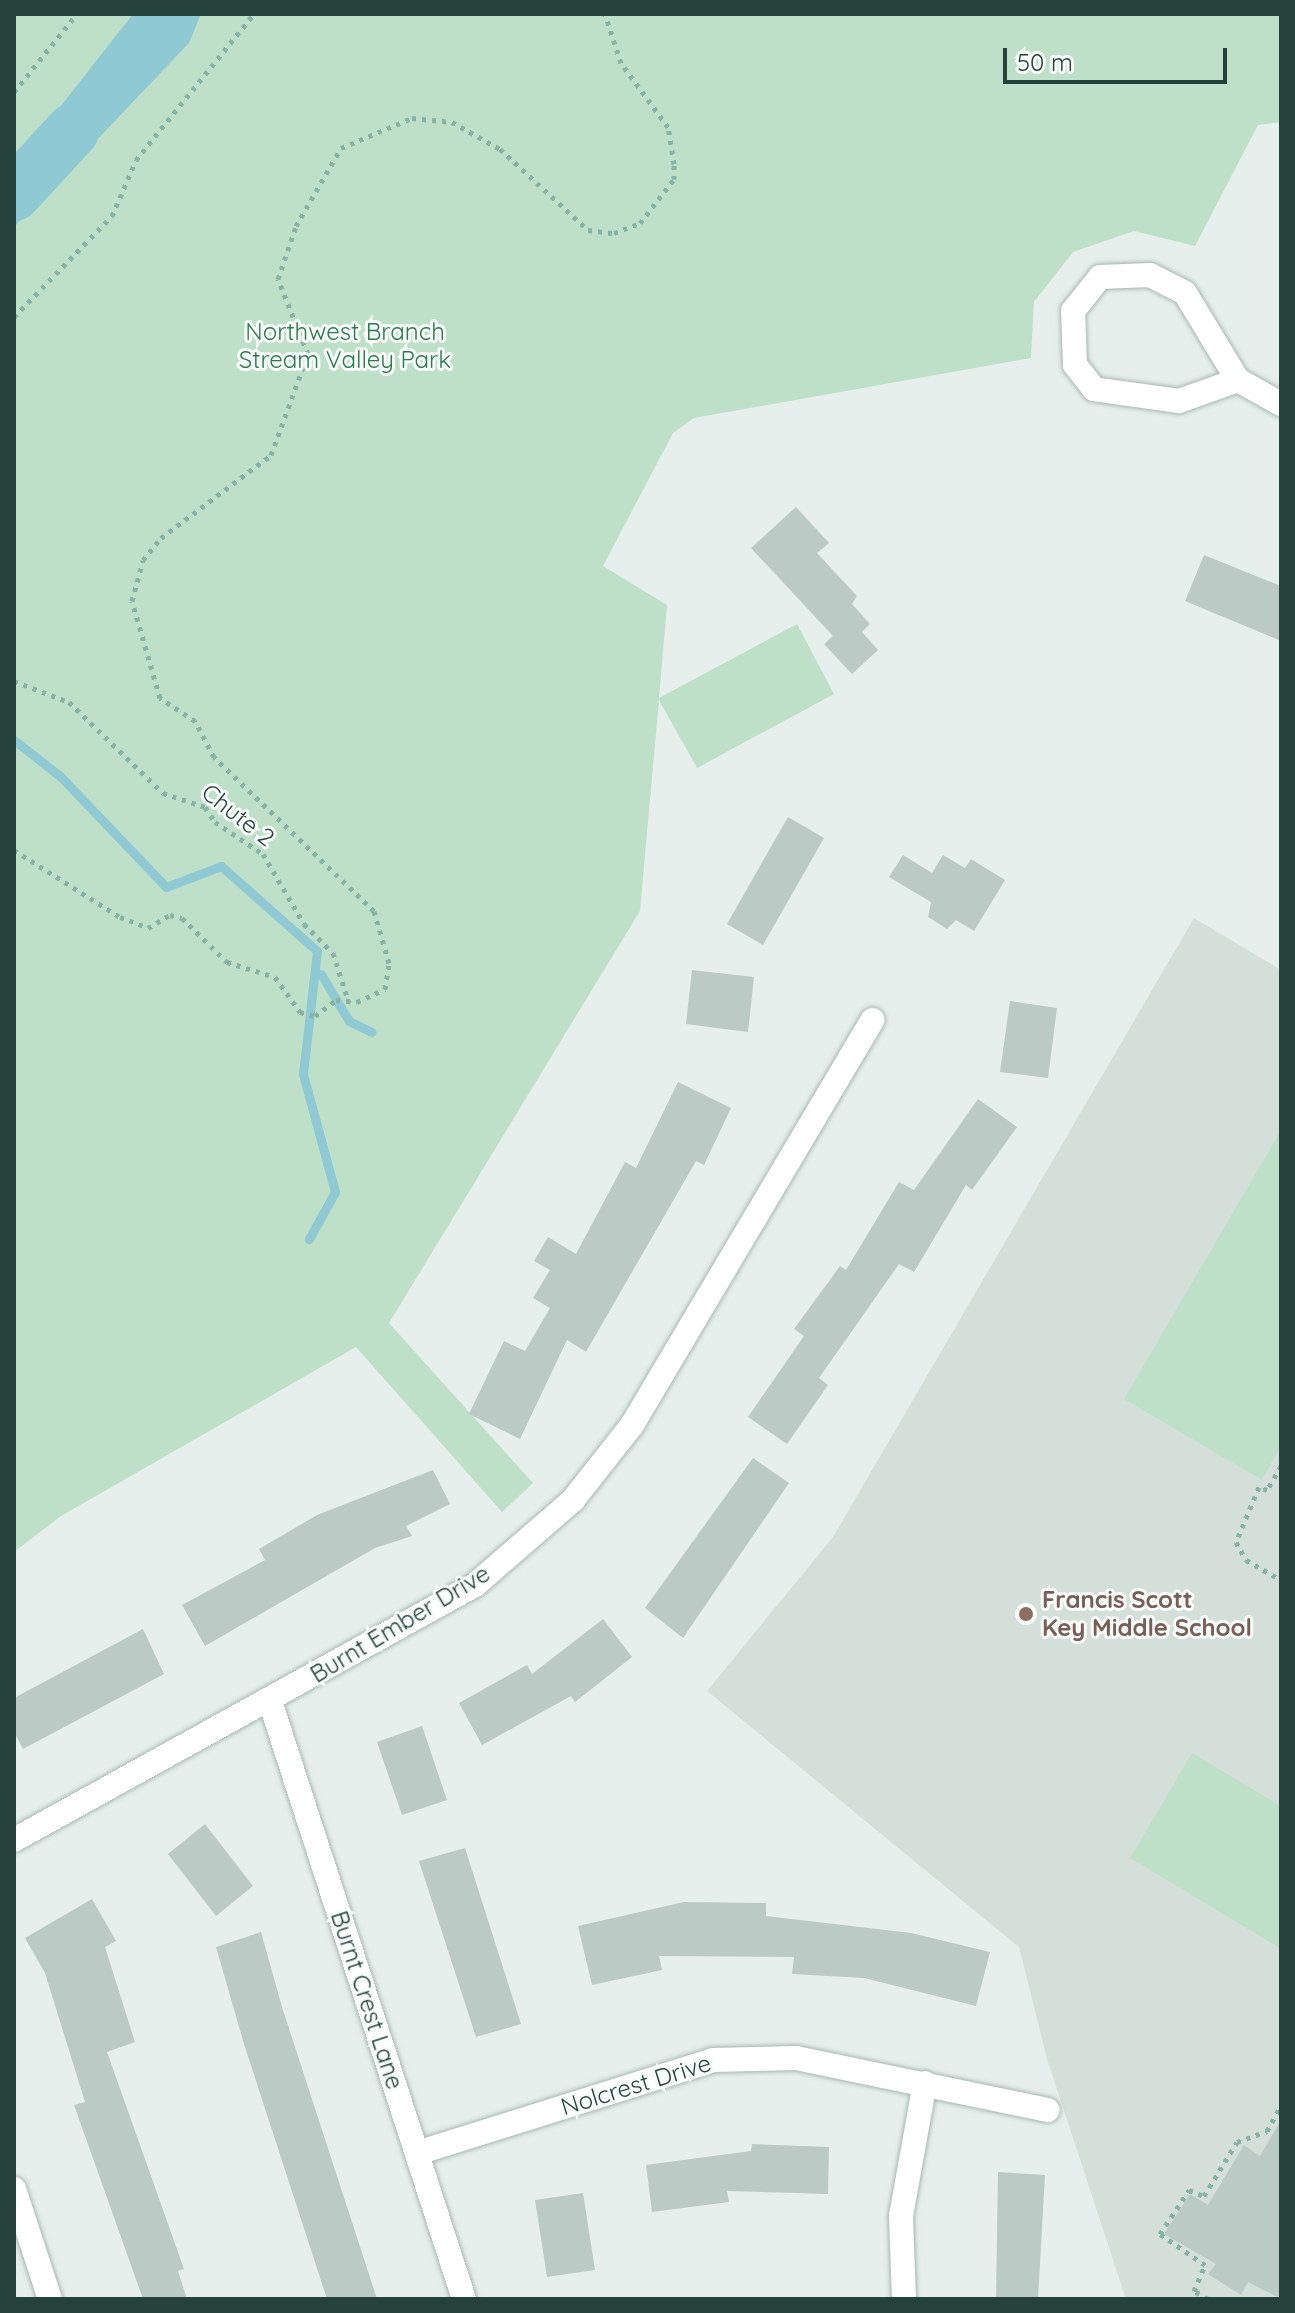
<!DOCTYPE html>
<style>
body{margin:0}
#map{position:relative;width:1295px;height:2313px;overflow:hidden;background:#e6efeb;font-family:Quicksand,sans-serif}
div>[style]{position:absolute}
.built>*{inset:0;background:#d4dfda}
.green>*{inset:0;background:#bfe0c8}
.water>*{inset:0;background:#8ec9d4}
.stream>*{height:9px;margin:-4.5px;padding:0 4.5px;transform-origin:4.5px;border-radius:4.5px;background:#8ec9d4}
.river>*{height:54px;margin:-27px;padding:0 27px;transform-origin:27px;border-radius:27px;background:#8ec9d4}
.building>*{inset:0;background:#bbcac4}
.path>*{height:5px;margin-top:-2.5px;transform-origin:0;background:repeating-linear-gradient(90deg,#86b3a5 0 4px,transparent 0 10px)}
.roads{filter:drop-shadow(0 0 2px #a8b8b2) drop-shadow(0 0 2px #a8b8b2)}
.street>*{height:24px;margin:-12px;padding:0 12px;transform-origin:12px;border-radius:12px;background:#fff}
.dots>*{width:22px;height:22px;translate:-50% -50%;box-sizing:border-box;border:4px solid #f7fbf9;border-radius:50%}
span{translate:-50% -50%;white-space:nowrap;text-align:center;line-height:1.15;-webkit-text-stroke:6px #f7fbf9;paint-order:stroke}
.park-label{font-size:24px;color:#2d7a4b}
.street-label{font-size:24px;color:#24423a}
.education-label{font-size:24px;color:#785e54;font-weight:700}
.left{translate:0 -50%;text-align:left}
.frame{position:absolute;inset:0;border:16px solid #24423a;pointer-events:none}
.scale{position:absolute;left:1003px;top:48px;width:224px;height:36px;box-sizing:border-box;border:4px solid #24423a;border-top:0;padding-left:10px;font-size:24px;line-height:28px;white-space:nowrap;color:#24423a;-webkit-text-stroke:6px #f7fbf9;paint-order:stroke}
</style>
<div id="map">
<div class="built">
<i style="clip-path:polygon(1194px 918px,1281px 970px,1281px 2299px,1126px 2299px,1047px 2059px,1019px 1947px,707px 1691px,833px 1537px)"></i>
</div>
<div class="green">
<i style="clip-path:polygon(14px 14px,1281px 14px,1281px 122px,1258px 125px,1195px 246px,1134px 231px,1073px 252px,1034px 302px,1031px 358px,694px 418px,673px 433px,603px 566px,667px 605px,659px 698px,797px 624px,834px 694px,697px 768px,659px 700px,640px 911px,389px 1323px,533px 1483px,502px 1512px,356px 1347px,61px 1516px,14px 1552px)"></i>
<i style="clip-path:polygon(1281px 1130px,1281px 1446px,1262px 1480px,1124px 1399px)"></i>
<i style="clip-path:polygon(1192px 1753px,1281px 1806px,1281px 1949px,1130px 1858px)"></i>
</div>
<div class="water">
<i style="clip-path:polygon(133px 14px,201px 14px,189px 43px,14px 227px,38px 135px)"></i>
</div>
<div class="stream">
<i style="left:14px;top:740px;width:60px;rotate:38.2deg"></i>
<i style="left:61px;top:777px;width:152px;rotate:46.3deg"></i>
<i style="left:166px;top:887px;width:59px;rotate:-20.9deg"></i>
<i style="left:221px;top:866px;width:128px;rotate:41.5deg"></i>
<i style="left:317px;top:951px;width:124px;rotate:96.5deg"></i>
<i style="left:303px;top:1074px;width:122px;rotate:74.8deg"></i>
<i style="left:335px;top:1192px;width:54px;rotate:119deg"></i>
<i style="left:321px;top:974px;width:55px;rotate:59.2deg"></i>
<i style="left:349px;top:1021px;width:25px;rotate:26deg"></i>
</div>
<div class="river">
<i style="left:14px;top:194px;width:86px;rotate:-47.4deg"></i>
</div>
<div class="building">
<i style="clip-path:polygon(796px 507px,829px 543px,817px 553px,857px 596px,852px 604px,870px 624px,862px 632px,878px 650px,852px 674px,824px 644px,833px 636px,751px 548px)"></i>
<i style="clip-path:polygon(1204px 555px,1281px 586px,1281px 641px,1185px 601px)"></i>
<i style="clip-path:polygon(788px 817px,824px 838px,763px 945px,727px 924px)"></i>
<i style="clip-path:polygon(903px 855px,932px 873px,943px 855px,965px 868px,971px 859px,1005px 880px,974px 931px,956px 920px,947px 929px,928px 917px,931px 902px,889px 877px)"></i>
<i style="clip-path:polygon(692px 970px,754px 977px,748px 1032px,686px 1024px)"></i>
<i style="clip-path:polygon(1010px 1001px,1057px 1008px,1048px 1078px,1000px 1072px)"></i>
<i style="clip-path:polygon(678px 1082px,731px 1108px,704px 1165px,696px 1161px,586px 1352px,567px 1340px,520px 1439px,469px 1414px,504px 1341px,525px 1351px,550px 1308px,533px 1298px,550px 1270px,534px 1261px,548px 1237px,576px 1254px,625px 1162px,636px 1168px)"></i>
<i style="clip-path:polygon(978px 1099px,1017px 1127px,972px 1190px,966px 1185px,914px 1272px,899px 1264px,819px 1378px,828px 1385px,787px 1444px,748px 1417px,804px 1336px,794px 1329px,840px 1266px,846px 1270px,899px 1182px,914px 1190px)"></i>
<i style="clip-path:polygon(753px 1458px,789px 1483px,683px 1638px,645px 1608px)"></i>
<i style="clip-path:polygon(433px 1470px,450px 1504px,406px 1526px,412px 1536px,375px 1548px,205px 1646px,182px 1605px,265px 1560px,259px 1549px,317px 1515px)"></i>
<i style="clip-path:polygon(603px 1619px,632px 1657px,575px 1702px,571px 1696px,482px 1745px,459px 1703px,527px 1665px,532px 1674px)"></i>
<i style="clip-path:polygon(143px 1629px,164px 1674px,23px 1749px,14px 1732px,14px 1698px)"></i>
<i style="clip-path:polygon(422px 1726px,447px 1800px,402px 1815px,377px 1742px)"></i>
<i style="clip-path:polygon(205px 1824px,253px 1886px,216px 1916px,168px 1854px)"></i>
<i style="clip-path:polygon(465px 1848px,521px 2024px,476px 2037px,419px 1861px)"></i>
<i style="clip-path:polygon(92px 1899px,116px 1941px,105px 1947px,135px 2042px,107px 2052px,184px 2269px,178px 2271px,187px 2299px,143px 2299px,74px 2105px,85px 2102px,45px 1973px,25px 1938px)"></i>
<i style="clip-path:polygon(684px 1902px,766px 1903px,766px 1916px,911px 1933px,990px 1952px,976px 2006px,864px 1978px,792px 1974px,794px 1957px,659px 1956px,662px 1970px,592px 1985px,578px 1926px)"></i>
<i style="clip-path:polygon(261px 1932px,282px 2007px,377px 2299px,327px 2299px,244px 2044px,216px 1947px)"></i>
<i style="clip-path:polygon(1281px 2120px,1281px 2299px,1248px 2282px,1241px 2295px,1208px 2274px,1216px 2264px,1164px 2234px,1190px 2194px,1208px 2205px,1244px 2145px,1260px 2156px)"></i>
<i style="clip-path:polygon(752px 2144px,829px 2147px,828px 2194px,727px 2191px,729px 2202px,652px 2212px,646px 2165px,751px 2151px)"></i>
<i style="clip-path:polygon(998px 2172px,1045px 2175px,1038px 2299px,996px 2299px)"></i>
<i style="clip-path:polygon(583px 2193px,595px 2270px,547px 2277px,535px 2200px)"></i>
</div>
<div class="path">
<i style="left:14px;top:92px;width:100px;rotate:-51.1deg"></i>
<i style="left:14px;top:317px;width:141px;rotate:-45.9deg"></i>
<i style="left:112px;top:216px;width:61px;rotate:-66.8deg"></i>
<i style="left:136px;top:160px;width:188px;rotate:-51.1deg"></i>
<i style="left:14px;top:681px;width:59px;rotate:20.9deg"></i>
<i style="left:69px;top:702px;width:131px;rotate:44.1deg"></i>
<i style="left:163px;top:793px;width:44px;rotate:18.4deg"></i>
<i style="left:205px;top:807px;width:18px;rotate:56deg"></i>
<i style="left:215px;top:822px;width:58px;rotate:33.7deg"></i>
<i style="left:263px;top:854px;width:81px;rotate:59.6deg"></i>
<i style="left:304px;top:924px;width:41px;rotate:45deg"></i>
<i style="left:333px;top:953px;width:52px;rotate:72.3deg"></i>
<i style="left:14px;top:850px;width:125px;rotate:32.3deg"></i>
<i style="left:120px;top:917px;width:30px;rotate:21deg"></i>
<i style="left:148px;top:928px;width:26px;rotate:-31deg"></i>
<i style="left:170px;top:915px;width:12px;rotate:14deg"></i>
<i style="left:182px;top:918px;width:63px;rotate:44.4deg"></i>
<i style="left:227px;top:962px;width:50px;rotate:17.4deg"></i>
<i style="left:275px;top:977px;width:43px;rotate:54.5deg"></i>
<i style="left:300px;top:1012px;width:16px;rotate:15deg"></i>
<i style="left:315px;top:1016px;width:26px;rotate:-37deg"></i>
<i style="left:336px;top:1000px;width:21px;rotate:5deg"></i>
<i style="left:357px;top:1002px;width:31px;rotate:-25deg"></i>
<i style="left:385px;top:989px;width:26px;rotate:-81deg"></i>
<i style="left:389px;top:963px;width:54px;rotate:-106.1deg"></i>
<i style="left:374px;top:911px;width:222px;rotate:-136.1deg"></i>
<i style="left:214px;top:757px;width:41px;rotate:-117.8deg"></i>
<i style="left:195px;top:721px;width:42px;rotate:-146.7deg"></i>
<i style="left:160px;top:698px;width:101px;rotate:-106.1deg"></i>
<i style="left:132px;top:601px;width:42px;rotate:-75deg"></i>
<i style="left:143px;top:560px;width:28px;rotate:-51deg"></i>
<i style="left:161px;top:538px;width:138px;rotate:-37deg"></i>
<i style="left:271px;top:455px;width:108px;rotate:-69.9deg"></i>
<i style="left:308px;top:354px;width:81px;rotate:-111.8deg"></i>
<i style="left:278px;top:279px;width:56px;rotate:-71.2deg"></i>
<i style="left:296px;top:226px;width:90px;rotate:-60deg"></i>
<i style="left:341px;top:148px;width:77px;rotate:-22.9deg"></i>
<i style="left:412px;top:118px;width:40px;rotate:5.7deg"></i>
<i style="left:452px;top:122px;width:55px;rotate:29.4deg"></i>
<i style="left:500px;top:149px;width:120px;rotate:42.6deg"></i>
<i style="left:588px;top:230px;width:26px;rotate:7deg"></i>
<i style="left:614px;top:233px;width:28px;rotate:-21deg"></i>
<i style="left:640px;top:223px;width:56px;rotate:-52.3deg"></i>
<i style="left:674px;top:179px;width:15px;rotate:-90deg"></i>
<i style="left:674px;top:164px;width:37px;rotate:-99deg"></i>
<i style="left:668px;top:127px;width:79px;rotate:-126.3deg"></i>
<i style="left:621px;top:63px;width:52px;rotate:-108.1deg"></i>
<i style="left:1281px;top:1466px;width:28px;rotate:120deg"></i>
<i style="left:1267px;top:1490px;width:9px;rotate:-159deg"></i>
<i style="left:1259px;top:1487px;width:60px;rotate:112.7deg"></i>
<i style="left:1236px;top:1542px;width:21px;rotate:61deg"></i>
<i style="left:1246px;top:1560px;width:40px;rotate:29.7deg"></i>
<i style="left:1208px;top:2299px;width:16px;rotate:-150deg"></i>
<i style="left:1194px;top:2291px;width:28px;rotate:-67deg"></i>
<i style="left:1205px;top:2265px;width:55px;rotate:-145.4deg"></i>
<i style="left:1160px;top:2234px;width:53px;rotate:-56.6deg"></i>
<i style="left:1189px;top:2190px;width:16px;rotate:22deg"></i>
<i style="left:1204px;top:2196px;width:63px;rotate:-58.6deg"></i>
<i style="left:1237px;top:2142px;width:32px;rotate:-20deg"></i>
<i style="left:1267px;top:2131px;width:29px;rotate:-61deg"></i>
</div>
<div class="roads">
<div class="street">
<i style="left:1238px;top:380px;width:63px;rotate:160.4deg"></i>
<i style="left:1179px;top:401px;width:86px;rotate:-172deg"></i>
<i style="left:1094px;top:389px;width:31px;rotate:-128deg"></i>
<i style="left:1075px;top:365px;width:54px;rotate:-92.1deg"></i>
<i style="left:1073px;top:311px;width:43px;rotate:-51.5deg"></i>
<i style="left:1100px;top:277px;width:50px;rotate:-2.3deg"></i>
<i style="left:1150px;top:275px;width:39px;rotate:27deg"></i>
<i style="left:1185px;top:293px;width:102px;rotate:58.7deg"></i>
<i style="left:1238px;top:380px;width:49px;rotate:29.2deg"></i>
<i style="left:270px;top:1701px;width:629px;rotate:72.03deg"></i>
<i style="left:14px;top:1840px;width:527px;rotate:-28.95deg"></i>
<i style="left:475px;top:1585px;width:130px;rotate:-40.9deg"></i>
<i style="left:573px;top:1500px;width:95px;rotate:-51.8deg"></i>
<i style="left:632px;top:1425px;width:471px;rotate:-59.3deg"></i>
<i style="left:417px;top:2153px;width:310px;rotate:-17.4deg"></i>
<i style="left:713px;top:2060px;width:83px;rotate:-1.4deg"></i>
<i style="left:796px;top:2058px;width:257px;rotate:11.7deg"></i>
<i style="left:14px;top:2189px;width:116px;rotate:71.9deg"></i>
<i style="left:904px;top:2299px;width:83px;rotate:-92.1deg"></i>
<i style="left:901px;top:2216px;width:135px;rotate:-79.8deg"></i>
</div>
</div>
<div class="dots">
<i style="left:1026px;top:1614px;background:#8d6e63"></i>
</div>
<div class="park-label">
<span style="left:345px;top:346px">Northwest Branch<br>Stream Valley Park</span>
</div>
<div class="street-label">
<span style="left:238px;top:815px;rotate:38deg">Chute 2</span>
<span style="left:400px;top:1624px;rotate:-31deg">Burnt Ember Drive</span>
<span style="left:367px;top:2000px;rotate:72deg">Burnt Crest Lane</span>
<span style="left:636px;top:2085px;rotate:-17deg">Nolcrest Drive</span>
</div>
<div class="education-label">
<span class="left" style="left:1042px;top:1614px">Francis Scott<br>Key Middle School</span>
</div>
<div class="frame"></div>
<div class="scale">50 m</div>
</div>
